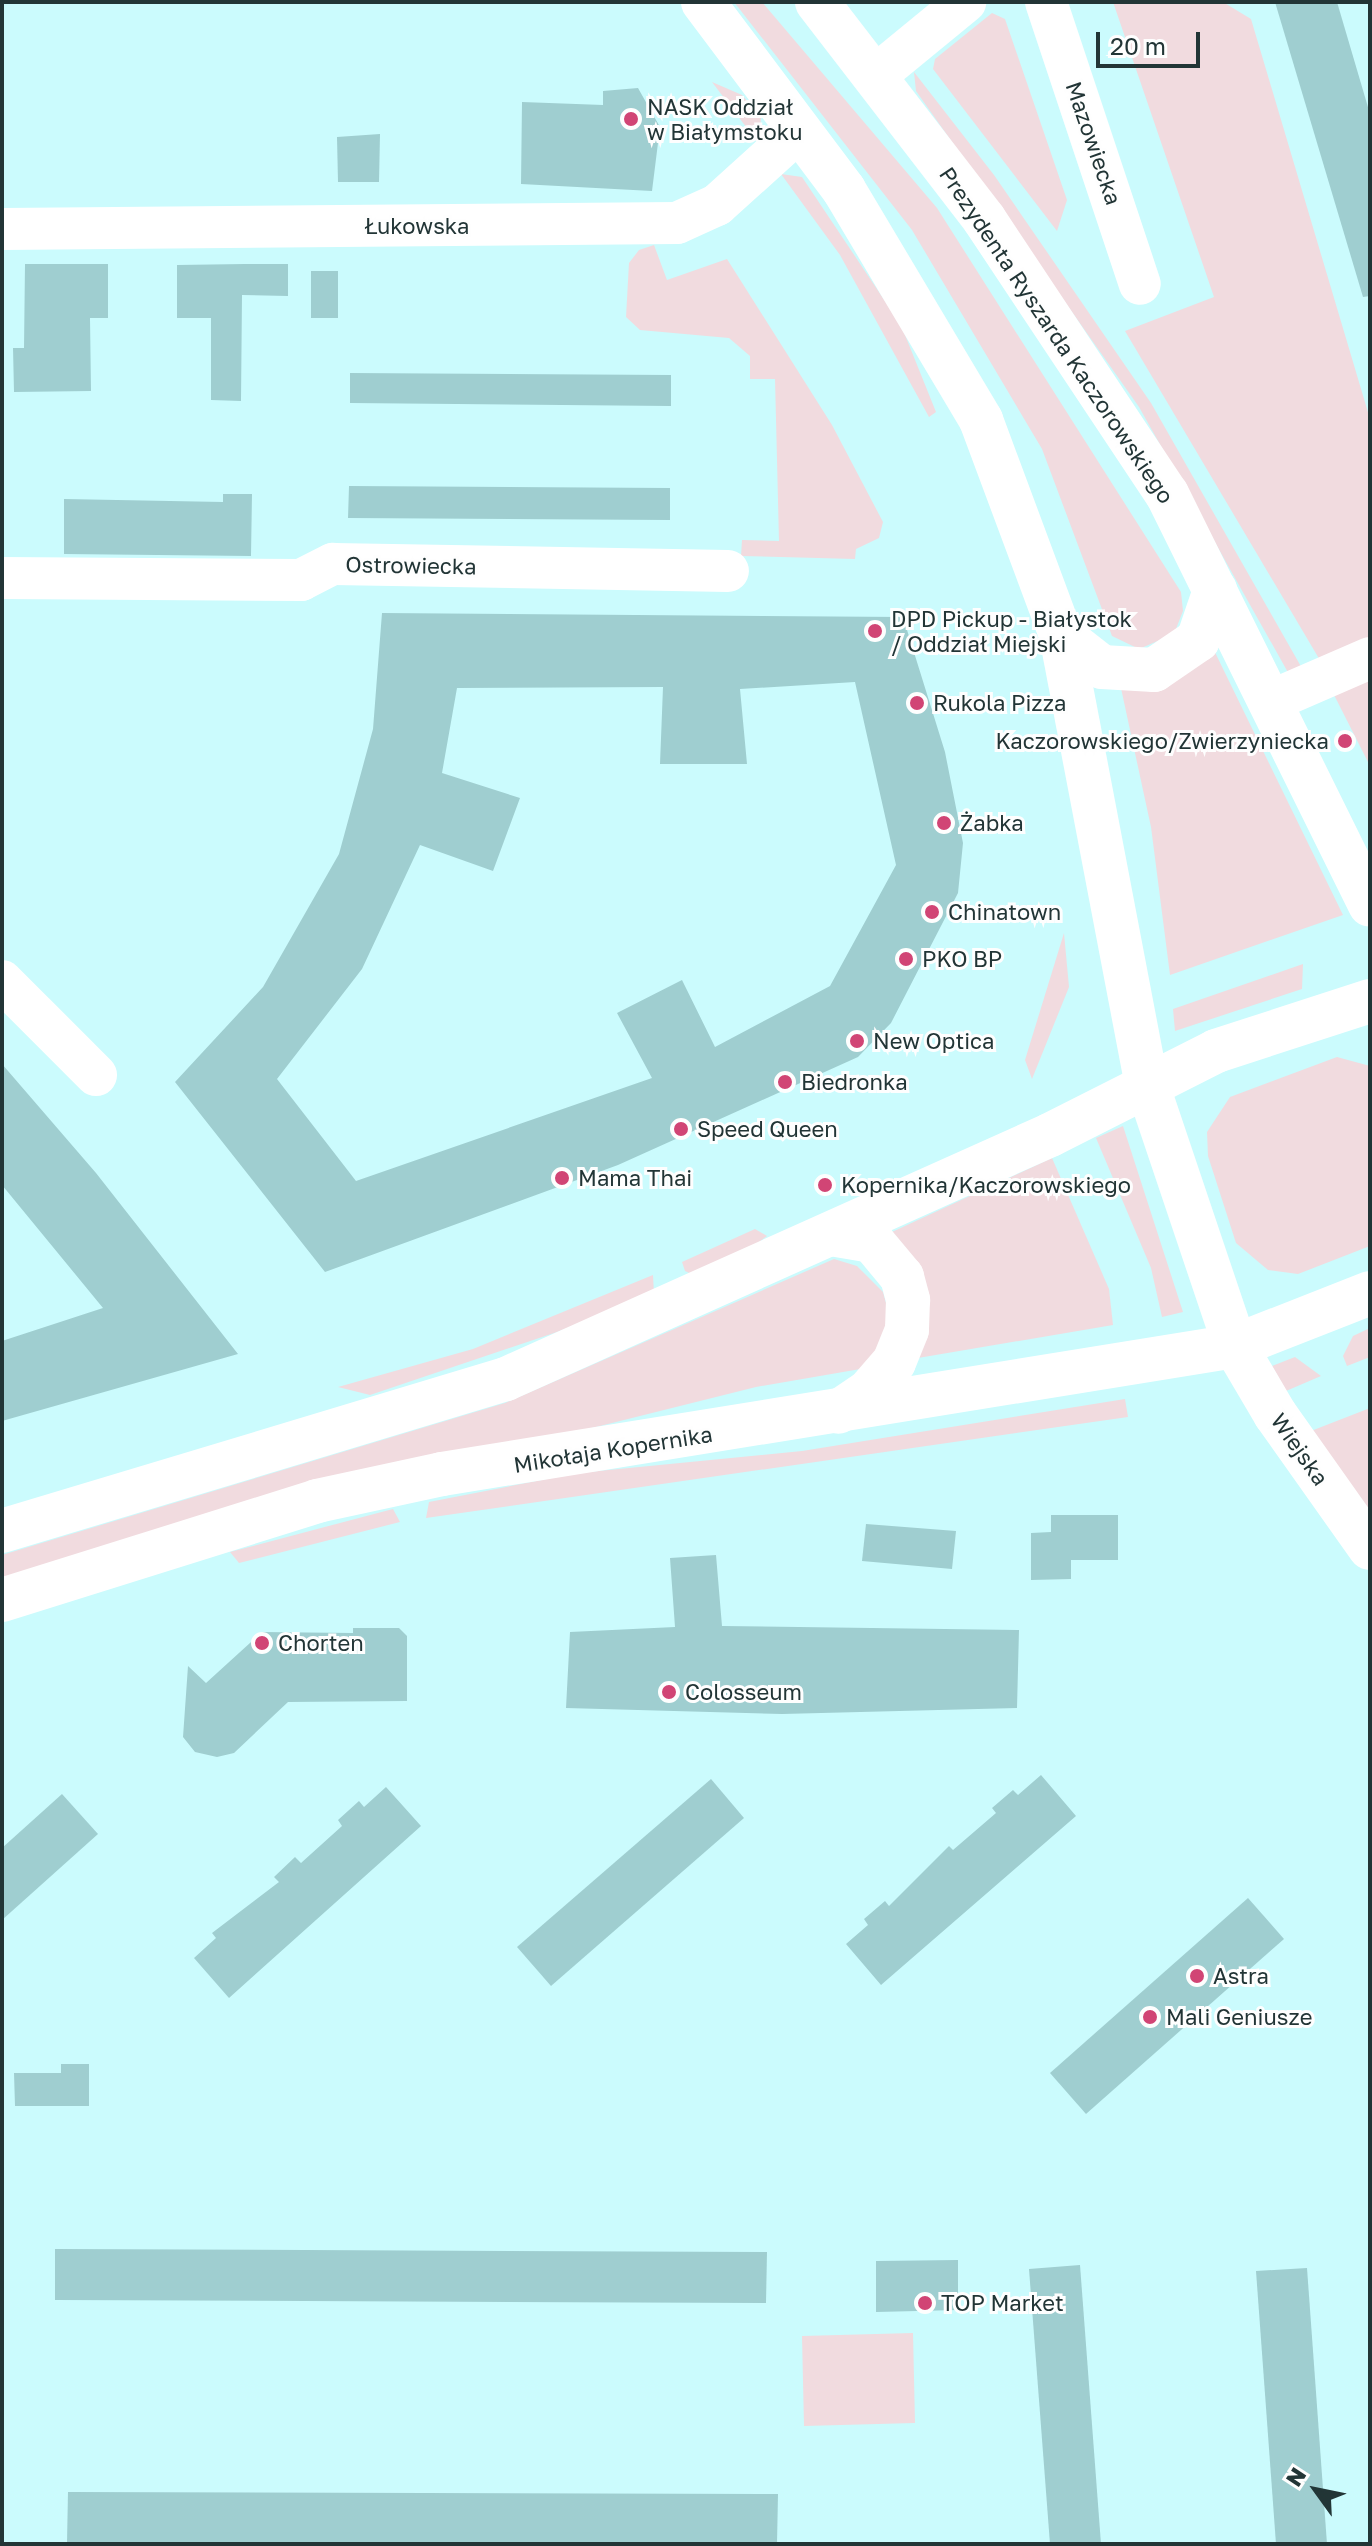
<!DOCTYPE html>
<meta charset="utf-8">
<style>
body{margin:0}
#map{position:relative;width:1372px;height:2546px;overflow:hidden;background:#cbfbfd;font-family:"Golos Text",sans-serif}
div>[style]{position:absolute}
.green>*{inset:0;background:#f1dbdf}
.building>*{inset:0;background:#9fced0}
.minor>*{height:42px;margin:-21px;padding:0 21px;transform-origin:21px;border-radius:21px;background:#fff}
.secondary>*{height:44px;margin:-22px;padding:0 22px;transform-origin:22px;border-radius:22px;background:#fff}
.dots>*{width:22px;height:22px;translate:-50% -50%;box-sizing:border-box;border:4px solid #fefefe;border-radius:50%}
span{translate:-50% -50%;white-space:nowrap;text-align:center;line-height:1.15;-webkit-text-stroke:6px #fefefe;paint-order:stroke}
.poi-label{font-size:22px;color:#223536}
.left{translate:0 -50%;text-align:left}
.right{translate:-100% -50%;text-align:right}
.street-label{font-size:22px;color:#223536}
.frame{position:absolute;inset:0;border:4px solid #223536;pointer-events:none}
.north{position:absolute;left:1276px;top:2450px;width:80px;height:80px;-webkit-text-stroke:6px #fefefe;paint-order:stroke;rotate:303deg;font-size:22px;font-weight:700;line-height:32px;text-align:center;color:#223536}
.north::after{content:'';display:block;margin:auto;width:28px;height:36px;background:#223536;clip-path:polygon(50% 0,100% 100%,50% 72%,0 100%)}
.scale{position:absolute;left:1096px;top:32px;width:104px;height:36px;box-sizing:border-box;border:4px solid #223536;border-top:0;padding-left:10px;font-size:24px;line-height:28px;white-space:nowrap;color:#223536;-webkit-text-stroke:6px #fefefe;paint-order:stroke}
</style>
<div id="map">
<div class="green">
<i style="clip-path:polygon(734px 2px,762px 2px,937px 208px,1181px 592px,1183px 611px,1174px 634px,1139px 649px,1112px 636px,1042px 449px,912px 230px)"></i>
<i style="clip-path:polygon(1113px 2px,1223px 2px,1251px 19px,1370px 419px,1370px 641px,1324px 667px,1125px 331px,1214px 297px)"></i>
<i style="clip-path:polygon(992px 13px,1005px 19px,1067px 200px,1057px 231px,933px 69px,935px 59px)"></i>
<i style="clip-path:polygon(914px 72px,994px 175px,1151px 403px,1303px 670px,1290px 676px,1139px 407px,916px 91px)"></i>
<i style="clip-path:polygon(712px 82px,742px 95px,761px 117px,759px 144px)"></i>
<i style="clip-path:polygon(781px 174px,802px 177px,901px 325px,936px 412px,929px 417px,840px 255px)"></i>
<i style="clip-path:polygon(654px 245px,667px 280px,727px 259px,832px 425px,883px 522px,879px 538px,856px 549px,855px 559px,741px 556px,742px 540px,779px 541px,775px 379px,750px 379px,750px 356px,729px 338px,640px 330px,626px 317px,629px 263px,639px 250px)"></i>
<i style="clip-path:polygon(1209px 640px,1343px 915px,1170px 975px,1151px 827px,1119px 679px)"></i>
<i style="clip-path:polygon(1370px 668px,1370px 766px,1329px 685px)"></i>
<i style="clip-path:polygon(1064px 933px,1069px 987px,1032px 1079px,1025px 1060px)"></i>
<i style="clip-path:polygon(1303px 964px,1302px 989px,1175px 1031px,1173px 1009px)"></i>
<i style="clip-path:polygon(1337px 1057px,1370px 1066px,1370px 1246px,1298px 1274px,1268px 1270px,1236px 1243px,1208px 1156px,1207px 1132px,1230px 1097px)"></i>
<i style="clip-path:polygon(1123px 1126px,1183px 1312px,1162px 1317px,1151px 1268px,1096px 1138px)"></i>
<i style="clip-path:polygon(1052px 1158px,1109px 1289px,1113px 1325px,918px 1358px,879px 1238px)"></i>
<i style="clip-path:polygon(755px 1229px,767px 1236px,746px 1252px,696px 1276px,685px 1271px,682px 1262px)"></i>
<i style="clip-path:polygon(834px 1259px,857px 1266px,883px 1292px,892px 1325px,872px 1367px,756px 1387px,556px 1437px,323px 1478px,2px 1579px,2px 1555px,505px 1403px)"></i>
<i style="clip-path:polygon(653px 1275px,654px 1294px,557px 1332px,370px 1395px,338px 1387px,473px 1349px)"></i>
<i style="clip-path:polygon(1370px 1328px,1370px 1357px,1347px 1366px,1343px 1356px,1353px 1336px)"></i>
<i style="clip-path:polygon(1295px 1357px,1321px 1376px,1286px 1391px,1272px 1366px)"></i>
<i style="clip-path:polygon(1125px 1399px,1128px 1417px,426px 1518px,429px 1502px,578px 1473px,802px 1451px)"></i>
<i style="clip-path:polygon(1370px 1408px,1370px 1517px,1311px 1431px)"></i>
<i style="clip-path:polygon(393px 1509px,400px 1522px,239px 1563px,230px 1552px)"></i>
<i style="clip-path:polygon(913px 2333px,915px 2423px,804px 2426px,802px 2336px)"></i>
</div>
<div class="building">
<i style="clip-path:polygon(1275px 2px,1337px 2px,1370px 114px,1370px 296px,1363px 297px)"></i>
<i style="clip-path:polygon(638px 88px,660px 127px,652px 191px,521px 184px,522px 102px,603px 105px,603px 91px)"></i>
<i style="clip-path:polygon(380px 134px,379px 182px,338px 182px,337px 137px)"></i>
<i style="clip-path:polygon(25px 264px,108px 264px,108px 318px,90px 318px,91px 391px,14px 392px,13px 348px,24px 348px)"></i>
<i style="clip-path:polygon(245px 264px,288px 264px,288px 296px,242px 295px,241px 401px,211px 400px,211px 318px,177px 318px,177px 265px)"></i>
<i style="clip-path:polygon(311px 271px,338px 271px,338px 318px,311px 318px)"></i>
<i style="clip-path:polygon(350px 373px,671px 375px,671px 406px,350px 403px)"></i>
<i style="clip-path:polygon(349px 486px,670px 488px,670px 520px,348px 518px)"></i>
<i style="clip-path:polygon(223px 494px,252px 494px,251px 556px,64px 554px,64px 499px,223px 502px)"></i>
<i style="clip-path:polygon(evenodd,382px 613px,903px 617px,945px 752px,963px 843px,958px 893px,891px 1023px,858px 1057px,618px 1165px,325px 1272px,175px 1082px,263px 987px,339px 854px,373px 729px,382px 613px,855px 682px,896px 865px,830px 986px,715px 1047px,682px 980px,617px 1013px,652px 1078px,356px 1181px,277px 1079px,362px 969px,420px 845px,493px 871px,520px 798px,442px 773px,457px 688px,663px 687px,660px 764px,747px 764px,740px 689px,855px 682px)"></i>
<i style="clip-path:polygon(2px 1064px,96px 1173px,238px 1354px,2px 1421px,2px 1341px,103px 1308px,2px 1185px)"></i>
<i style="clip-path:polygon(1051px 1515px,1118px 1515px,1118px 1560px,1071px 1560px,1071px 1579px,1031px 1580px,1031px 1533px,1051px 1532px)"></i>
<i style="clip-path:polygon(866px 1524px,956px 1531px,952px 1569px,862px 1561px)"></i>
<i style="clip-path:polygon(716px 1555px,722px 1626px,1019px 1630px,1017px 1708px,782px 1714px,566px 1708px,570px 1632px,675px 1627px,670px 1558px)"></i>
<i style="clip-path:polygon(353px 1628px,399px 1628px,407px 1636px,407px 1701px,288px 1702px,234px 1753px,217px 1757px,195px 1752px,183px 1737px,188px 1666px,206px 1683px,262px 1632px,353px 1633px)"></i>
<i style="clip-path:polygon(1041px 1775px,1076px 1816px,881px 1985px,846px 1944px,868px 1925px,864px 1919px,885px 1901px,889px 1906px,949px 1846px,953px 1850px,996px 1813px,992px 1808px,1013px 1790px,1018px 1795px)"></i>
<i style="clip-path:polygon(711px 1779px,744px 1818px,551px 1986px,517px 1947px)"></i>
<i style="clip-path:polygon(386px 1787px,421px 1826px,229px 1998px,194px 1958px,216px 1938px,212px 1933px,279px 1882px,274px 1877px,295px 1857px,301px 1863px,342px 1826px,338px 1820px,359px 1801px,364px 1807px)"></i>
<i style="clip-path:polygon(62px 1794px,98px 1834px,2px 1920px,2px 1848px)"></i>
<i style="clip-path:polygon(1248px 1898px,1284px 1939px,1086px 2114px,1050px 2073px)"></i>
<i style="clip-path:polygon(61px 2064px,89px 2064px,89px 2106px,15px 2106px,14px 2073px,61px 2073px)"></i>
<i style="clip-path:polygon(55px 2249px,767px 2252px,766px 2303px,55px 2300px)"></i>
<i style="clip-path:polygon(958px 2260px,958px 2310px,876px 2312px,876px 2261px)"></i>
<i style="clip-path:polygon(1080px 2265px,1101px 2544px,1050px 2544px,1029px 2269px)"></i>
<i style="clip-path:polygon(1307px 2268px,1327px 2544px,1276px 2544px,1256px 2271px)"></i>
<i style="clip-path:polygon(68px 2492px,778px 2494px,777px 2544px,67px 2543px)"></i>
</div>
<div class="minor">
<i style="left:1046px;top:2px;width:297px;rotate:71.6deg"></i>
<i style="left:875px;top:76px;width:117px;rotate:-39.4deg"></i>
<i style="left:2px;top:229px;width:675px;rotate:-0.51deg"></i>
<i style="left:677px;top:223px;width:44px;rotate:-24.2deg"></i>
<i style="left:717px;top:205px;width:110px;rotate:-42.1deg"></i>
<i style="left:2px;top:578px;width:299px;rotate:0.4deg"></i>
<i style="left:301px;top:580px;width:36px;rotate:-27deg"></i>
<i style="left:333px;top:564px;width:395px;rotate:1deg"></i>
<i style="left:1271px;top:701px;width:108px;rotate:-23.5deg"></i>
<i style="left:2px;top:981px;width:133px;rotate:45deg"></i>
</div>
<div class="secondary">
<i style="left:703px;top:2px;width:235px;rotate:53.1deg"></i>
<i style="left:844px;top:190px;width:268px;rotate:59.2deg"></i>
<i style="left:981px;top:420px;width:229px;rotate:69.6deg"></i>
<i style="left:1061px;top:635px;width:457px;rotate:79.2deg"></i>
<i style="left:1147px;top:1084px;width:276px;rotate:71.4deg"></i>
<i style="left:1235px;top:1346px;width:79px;rotate:59.5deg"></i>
<i style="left:1275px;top:1414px;width:164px;rotate:54.7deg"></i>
<i style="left:817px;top:2px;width:274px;rotate:52.4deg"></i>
<i style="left:984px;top:219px;width:330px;rotate:56.4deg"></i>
<i style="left:1167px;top:494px;width:458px;rotate:63.7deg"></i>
<i style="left:1061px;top:635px;width:52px;rotate:38deg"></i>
<i style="left:1102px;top:667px;width:52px;rotate:3.3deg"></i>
<i style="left:1154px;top:670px;width:53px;rotate:-34.3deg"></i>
<i style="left:1198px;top:640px;width:53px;rotate:-71.2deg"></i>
<i style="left:831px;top:1234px;width:42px;rotate:9.7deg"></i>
<i style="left:872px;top:1241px;width:47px;rotate:50.2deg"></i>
<i style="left:902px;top:1277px;width:24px;rotate:75deg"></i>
<i style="left:908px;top:1300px;width:30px;rotate:92deg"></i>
<i style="left:907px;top:1330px;width:35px;rotate:112deg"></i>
<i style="left:894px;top:1362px;width:38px;rotate:131deg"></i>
<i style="left:869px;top:1391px;width:37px;rotate:146deg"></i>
<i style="left:2px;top:1531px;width:526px;rotate:-16.78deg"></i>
<i style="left:506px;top:1379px;width:596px;rotate:-24.16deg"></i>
<i style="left:1050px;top:1135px;width:186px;rotate:-26.8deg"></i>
<i style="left:1216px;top:1051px;width:162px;rotate:-18deg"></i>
<i style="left:2px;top:1600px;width:330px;rotate:-17.4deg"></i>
<i style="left:317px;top:1501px;width:128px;rotate:-12.2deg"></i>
<i style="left:442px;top:1474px;width:803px;rotate:-9.17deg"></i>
<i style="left:1235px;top:1346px;width:145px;rotate:-21.4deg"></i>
</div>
<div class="dots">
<i style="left:631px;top:119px;background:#d14575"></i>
<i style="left:875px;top:631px;background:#d14575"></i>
<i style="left:917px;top:703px;background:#d14575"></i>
<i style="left:1345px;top:741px;background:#d14575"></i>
<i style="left:944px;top:823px;background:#d14575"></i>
<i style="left:932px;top:912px;background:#d14575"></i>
<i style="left:906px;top:959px;background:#d14575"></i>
<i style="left:857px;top:1041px;background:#d14575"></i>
<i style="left:785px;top:1082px;background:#d14575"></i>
<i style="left:681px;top:1129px;background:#d14575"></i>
<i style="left:562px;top:1178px;background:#d14575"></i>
<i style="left:825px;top:1185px;background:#d14575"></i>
<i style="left:262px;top:1643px;background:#d14575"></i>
<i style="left:669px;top:1692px;background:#d14575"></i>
<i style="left:1197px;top:1976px;background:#d14575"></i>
<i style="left:1150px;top:2017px;background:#d14575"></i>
<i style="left:925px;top:2303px;background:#d14575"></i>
</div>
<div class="poi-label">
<span class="left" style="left:647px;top:119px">NASK Oddział<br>w Białymstoku</span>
<span class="left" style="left:891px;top:631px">DPD Pickup - Białystok<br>/ Oddział Miejski</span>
<span class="left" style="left:933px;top:703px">Rukola Pizza</span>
<span class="right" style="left:1329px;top:741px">Kaczorowskiego/Zwierzyniecka</span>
<span class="left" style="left:960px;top:823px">Żabka</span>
<span class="left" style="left:948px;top:912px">Chinatown</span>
<span class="left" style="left:922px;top:959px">PKO BP</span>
<span class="left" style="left:873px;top:1041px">New Optica</span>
<span class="left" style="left:801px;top:1082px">Biedronka</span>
<span class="left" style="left:697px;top:1129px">Speed Queen</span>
<span class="left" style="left:578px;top:1178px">Mama Thai</span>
<span class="left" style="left:841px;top:1185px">Kopernika/Kaczorowskiego</span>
<span class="left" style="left:278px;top:1643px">Chorten</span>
<span class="left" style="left:685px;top:1692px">Colosseum</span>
<span class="left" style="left:1213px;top:1976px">Astra</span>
<span class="left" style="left:1166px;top:2017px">Mali Geniusze</span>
<span class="left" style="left:941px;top:2303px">TOP Market</span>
</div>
<div class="street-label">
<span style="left:1094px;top:143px;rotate:71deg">Mazowiecka</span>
<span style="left:417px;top:226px">Łukowska</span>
<span style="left:1057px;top:335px;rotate:56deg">Prezydenta Ryszarda Kaczorowskiego</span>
<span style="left:411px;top:565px;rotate:1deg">Ostrowiecka</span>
<span style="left:613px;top:1449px;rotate:-9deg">Mikołaja Kopernika</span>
<span style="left:1300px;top:1449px;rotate:55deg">Wiejska</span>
</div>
<div class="frame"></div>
<div class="north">N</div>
<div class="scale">20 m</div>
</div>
